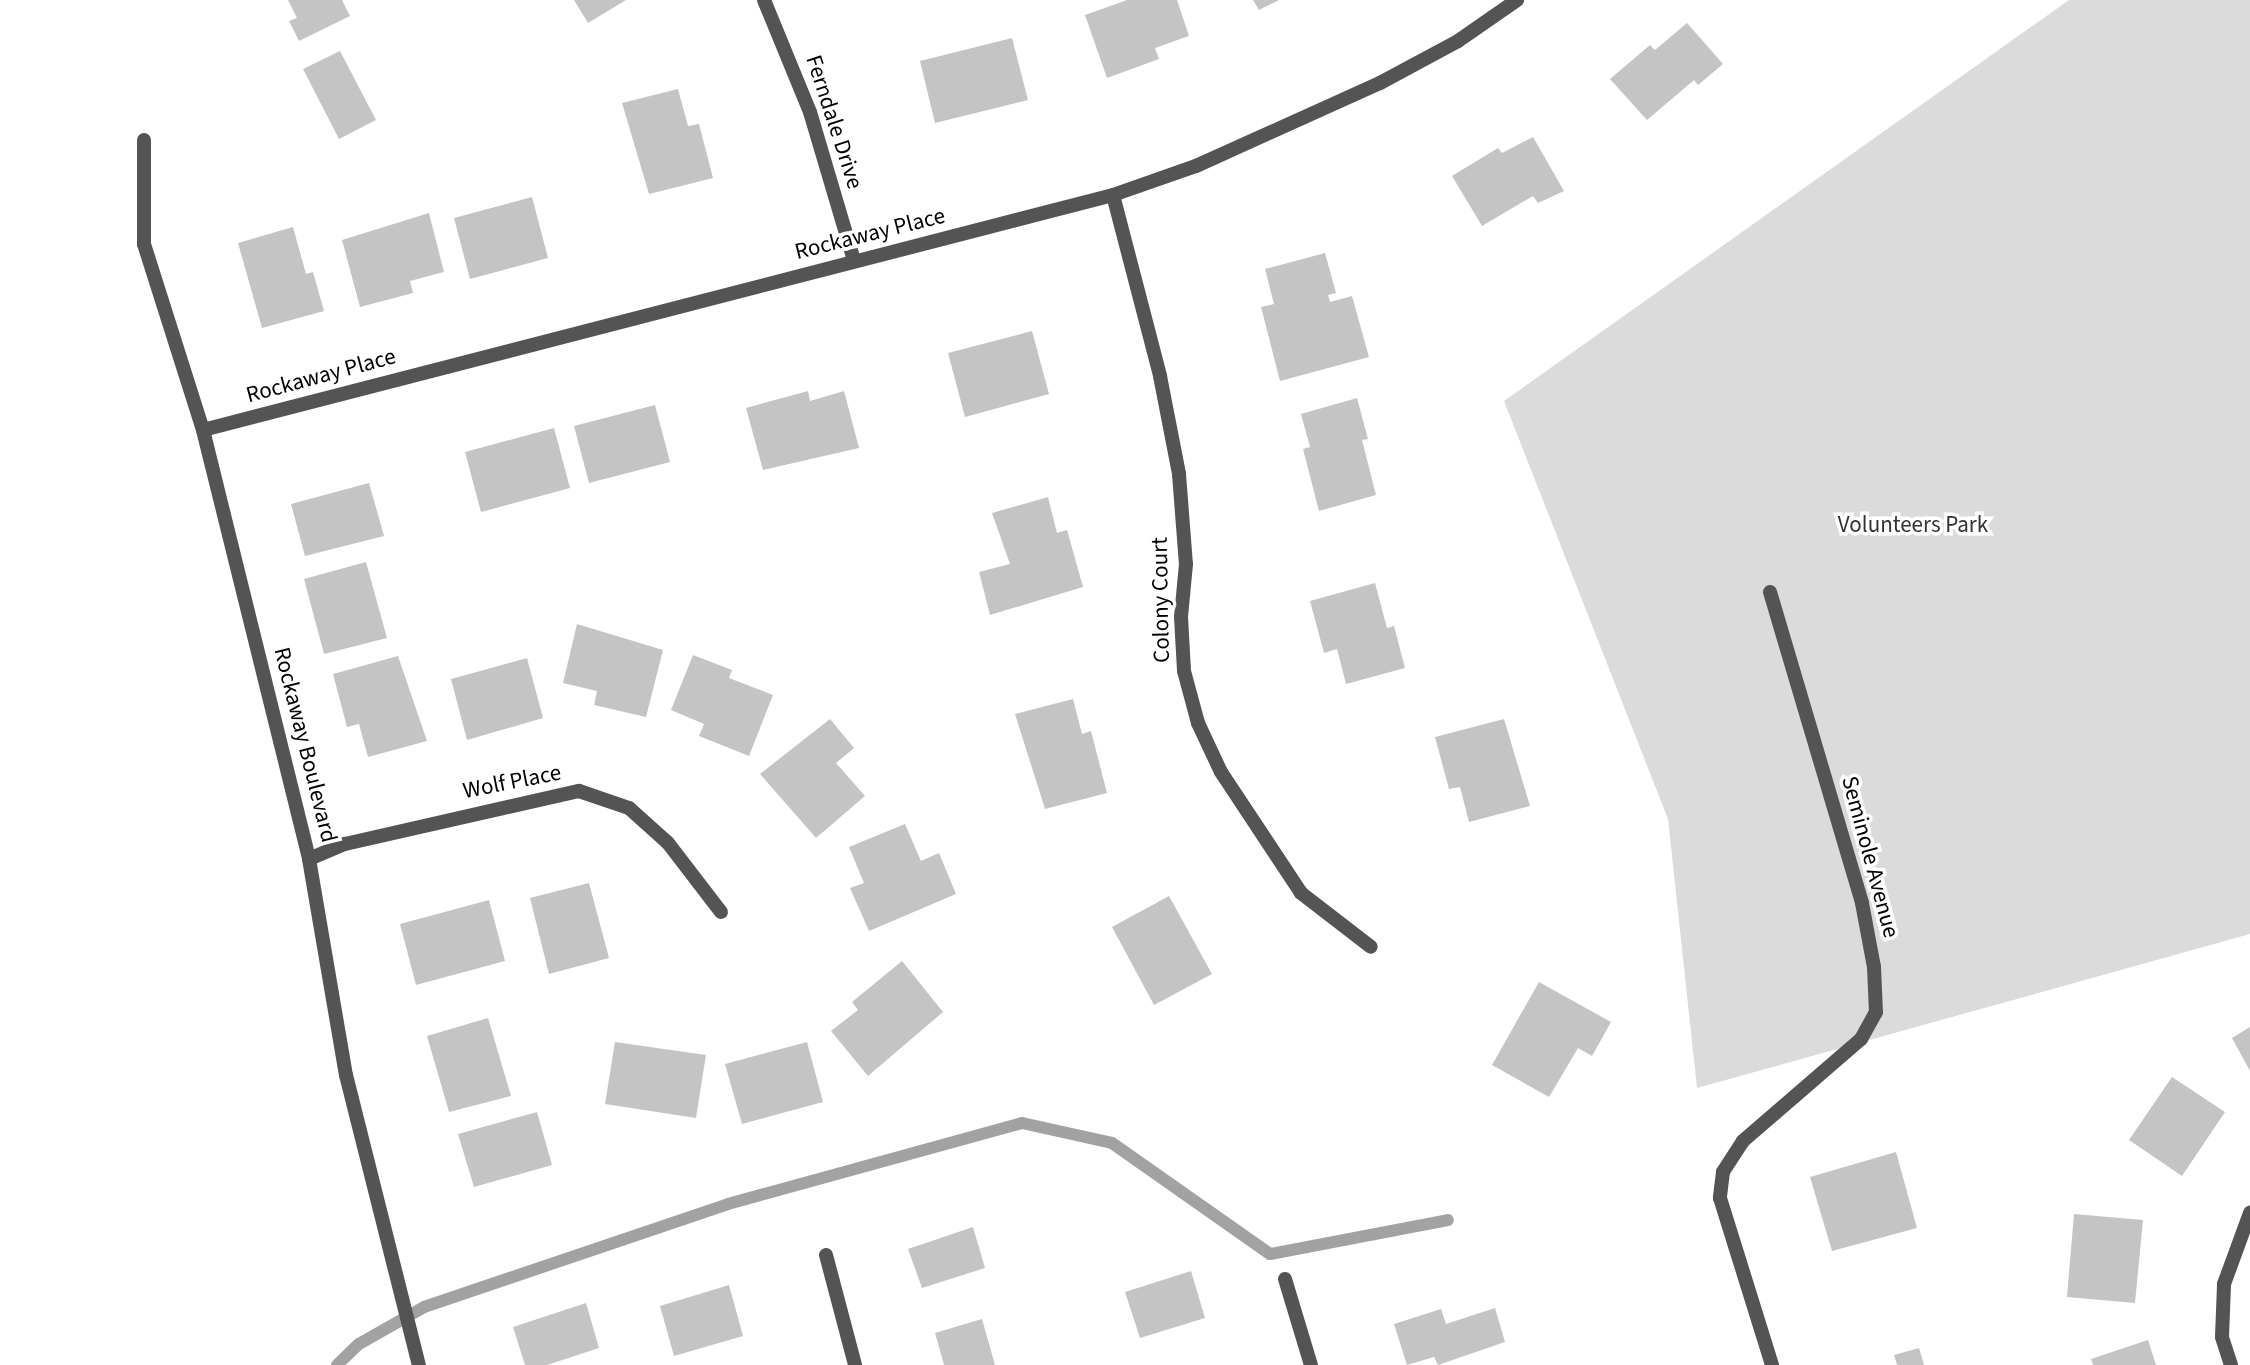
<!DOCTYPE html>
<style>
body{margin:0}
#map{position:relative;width:2250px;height:1365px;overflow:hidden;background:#fff;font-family:"Source Sans 3",sans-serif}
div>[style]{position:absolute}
.green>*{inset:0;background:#dbdbdb}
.stream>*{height:12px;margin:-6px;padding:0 6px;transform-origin:6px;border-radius:6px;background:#a2a2a2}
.building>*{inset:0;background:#c4c4c4}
.minor>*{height:14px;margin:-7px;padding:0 7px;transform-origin:7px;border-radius:7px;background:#545454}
span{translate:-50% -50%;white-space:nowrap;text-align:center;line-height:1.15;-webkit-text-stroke:7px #fff;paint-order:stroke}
.street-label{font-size:23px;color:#000}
.park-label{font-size:23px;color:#323232}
</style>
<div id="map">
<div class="green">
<i style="clip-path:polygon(2069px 0,2250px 0,2250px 934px,1697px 1088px,1668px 819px,1504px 401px)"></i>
</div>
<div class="stream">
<i style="left:337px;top:1365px;width:30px;rotate:-44deg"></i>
<i style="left:359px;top:1344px;width:75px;rotate:-29.6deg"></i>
<i style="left:424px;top:1307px;width:321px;rotate:-18.7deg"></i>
<i style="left:728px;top:1204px;width:305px;rotate:-15.4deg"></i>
<i style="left:1022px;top:1123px;width:92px;rotate:12.5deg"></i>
<i style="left:1112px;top:1143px;width:193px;rotate:35.1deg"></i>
<i style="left:1270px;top:1254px;width:181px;rotate:-10.8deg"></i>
</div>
<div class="building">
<i style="clip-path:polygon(288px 0,342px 0,350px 16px,299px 41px,289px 21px,297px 18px)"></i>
<i style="clip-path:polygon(574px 0,626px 0,588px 23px)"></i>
<i style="clip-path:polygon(1127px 0,1177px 0,1189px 36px,1155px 48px,1159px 59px,1107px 78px,1085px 15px)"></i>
<i style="clip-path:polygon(1253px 0,1279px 0,1259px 10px)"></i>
<i style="clip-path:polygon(1687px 23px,1723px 64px,1698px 85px,1694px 80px,1647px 120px,1610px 79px,1650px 45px,1655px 50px)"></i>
<i style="clip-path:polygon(1012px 38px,1028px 100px,935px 123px,920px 61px)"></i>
<i style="clip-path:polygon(340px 51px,376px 120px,339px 139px,303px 69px)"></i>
<i style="clip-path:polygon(678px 89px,688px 126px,699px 124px,713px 178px,649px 194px,622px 103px)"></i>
<i style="clip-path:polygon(1533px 137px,1564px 191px,1538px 203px,1533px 196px,1482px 226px,1452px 176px,1498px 148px,1502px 153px)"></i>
<i style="clip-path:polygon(532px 197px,548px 258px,470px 279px,454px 218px)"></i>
<i style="clip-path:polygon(429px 213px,444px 272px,410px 281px,413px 293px,360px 307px,342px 240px)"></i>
<i style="clip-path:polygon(293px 227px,306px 274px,313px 272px,324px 311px,262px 328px,238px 243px)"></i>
<i style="clip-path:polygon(1325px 253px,1336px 293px,1328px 295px,1330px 302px,1352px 296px,1369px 357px,1280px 381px,1261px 307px,1274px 304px,1265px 269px)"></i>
<i style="clip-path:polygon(1032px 331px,1049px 394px,965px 417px,948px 353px)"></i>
<i style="clip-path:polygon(808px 391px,810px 401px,844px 391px,859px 448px,763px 470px,746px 408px)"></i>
<i style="clip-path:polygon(1357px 398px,1368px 439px,1362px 440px,1376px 495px,1319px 511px,1303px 449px,1310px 447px,1301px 414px)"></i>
<i style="clip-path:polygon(655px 405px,670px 462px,589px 483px,574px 426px)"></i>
<i style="clip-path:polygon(554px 428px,570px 488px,481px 512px,465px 452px)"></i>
<i style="clip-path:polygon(369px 483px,384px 536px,305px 556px,291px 504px)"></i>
<i style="clip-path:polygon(1048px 497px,1057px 533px,1067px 530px,1083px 587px,990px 615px,979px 572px,1010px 564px,992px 513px)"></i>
<i style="clip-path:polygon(366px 562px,387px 638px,324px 654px,304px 579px)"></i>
<i style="clip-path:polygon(1375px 583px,1387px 628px,1394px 626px,1405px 668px,1346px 684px,1337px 649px,1324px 653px,1310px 601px)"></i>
<i style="clip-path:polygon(577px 624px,663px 650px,646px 717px,594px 705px,597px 691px,563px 683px)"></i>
<i style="clip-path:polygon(693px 655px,732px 670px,729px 678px,773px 695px,749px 756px,699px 736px,704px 724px,671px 710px)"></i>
<i style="clip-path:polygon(398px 656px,427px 741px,368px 757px,359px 724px,347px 727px,333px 674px)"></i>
<i style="clip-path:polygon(527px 658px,543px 718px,467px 740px,451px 679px)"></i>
<i style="clip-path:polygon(1073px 699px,1082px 734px,1091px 731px,1107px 793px,1045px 809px,1015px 714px)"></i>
<i style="clip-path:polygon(830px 719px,854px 748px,836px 763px,865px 796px,816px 838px,760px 774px)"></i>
<i style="clip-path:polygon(1504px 719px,1530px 806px,1469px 822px,1460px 787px,1449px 789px,1435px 737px)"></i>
<i style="clip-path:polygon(905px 824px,921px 861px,939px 853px,956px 894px,869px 931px,850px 888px,864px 883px,849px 847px)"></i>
<i style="clip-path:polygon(589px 883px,609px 958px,549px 974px,530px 898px)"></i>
<i style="clip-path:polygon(1169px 896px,1212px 974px,1154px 1005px,1112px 927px)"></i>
<i style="clip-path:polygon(489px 900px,505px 961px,416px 985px,400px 924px)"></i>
<i style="clip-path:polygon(902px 961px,943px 1012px,868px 1076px,831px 1031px,858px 1010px,852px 1002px)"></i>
<i style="clip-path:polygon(1539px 982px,1611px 1022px,1592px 1056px,1578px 1048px,1549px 1097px,1492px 1065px)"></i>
<i style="clip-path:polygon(488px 1018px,511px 1096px,449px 1112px,427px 1036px)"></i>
<i style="clip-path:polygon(2250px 1027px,2250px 1071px,2232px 1038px)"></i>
<i style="clip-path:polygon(615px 1042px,706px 1055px,696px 1118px,605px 1104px)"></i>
<i style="clip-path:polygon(807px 1042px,823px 1102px,742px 1124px,725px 1064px)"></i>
<i style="clip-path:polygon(2172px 1077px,2225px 1112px,2182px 1176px,2129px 1140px)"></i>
<i style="clip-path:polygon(537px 1112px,552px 1165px,474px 1187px,458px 1134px)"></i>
<i style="clip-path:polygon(1896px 1152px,1917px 1228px,1832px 1251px,1810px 1177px)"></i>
<i style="clip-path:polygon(2074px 1214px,2143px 1220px,2135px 1303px,2067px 1297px)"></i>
<i style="clip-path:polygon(973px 1227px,985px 1268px,922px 1288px,908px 1249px)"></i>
<i style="clip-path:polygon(1191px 1271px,1205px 1318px,1140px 1338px,1125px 1292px)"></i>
<i style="clip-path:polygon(729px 1285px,743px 1336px,674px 1356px,660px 1306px)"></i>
<i style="clip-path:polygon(586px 1303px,599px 1348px,547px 1365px,525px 1365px,513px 1327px)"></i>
<i style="clip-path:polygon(1495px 1308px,1505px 1342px,1438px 1365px,1434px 1357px,1407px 1365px,1394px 1324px,1441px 1309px,1446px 1324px)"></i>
<i style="clip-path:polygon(982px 1319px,995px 1365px,944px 1365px,935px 1333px)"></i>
<i style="clip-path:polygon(2148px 1340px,2156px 1365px,2093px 1365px,2091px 1359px)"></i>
<i style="clip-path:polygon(1919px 1348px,1924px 1365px,1897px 1365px,1894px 1355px)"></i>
</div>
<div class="minor">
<i style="left:764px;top:0;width:121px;rotate:67.7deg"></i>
<i style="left:810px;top:112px;width:155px;rotate:73.5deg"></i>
<i style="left:144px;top:140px;width:104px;rotate:90deg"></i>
<i style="left:144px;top:244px;width:195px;rotate:72.4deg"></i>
<i style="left:203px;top:430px;width:442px;rotate:76.1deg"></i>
<i style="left:309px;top:859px;width:219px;rotate:80.3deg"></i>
<i style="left:346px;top:1075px;width:299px;rotate:75.9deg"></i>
<i style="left:1113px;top:195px;width:187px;rotate:75.4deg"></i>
<i style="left:1160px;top:376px;width:100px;rotate:79deg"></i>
<i style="left:1179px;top:474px;width:90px;rotate:85.6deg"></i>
<i style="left:1186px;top:564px;width:53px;rotate:95.4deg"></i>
<i style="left:1181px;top:617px;width:54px;rotate:86.8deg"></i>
<i style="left:1184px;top:671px;width:54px;rotate:74.9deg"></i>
<i style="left:1198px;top:723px;width:54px;rotate:64.9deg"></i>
<i style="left:1221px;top:772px;width:145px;rotate:56.5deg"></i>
<i style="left:1301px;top:893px;width:88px;rotate:37.6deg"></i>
<i style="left:203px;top:430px;width:940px;rotate:-14.48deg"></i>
<i style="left:1113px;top:195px;width:88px;rotate:-19.3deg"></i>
<i style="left:1196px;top:166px;width:202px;rotate:-24.3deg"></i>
<i style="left:1380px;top:83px;width:89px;rotate:-28.3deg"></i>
<i style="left:1458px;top:41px;width:72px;rotate:-34.8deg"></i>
<i style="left:1770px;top:592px;width:324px;rotate:73.5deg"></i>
<i style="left:1862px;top:903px;width:65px;rotate:79.4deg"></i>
<i style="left:1874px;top:967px;width:45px;rotate:87.5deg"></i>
<i style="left:1876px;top:1012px;width:31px;rotate:119deg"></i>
<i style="left:1861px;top:1039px;width:156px;rotate:139.2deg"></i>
<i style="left:1743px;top:1141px;width:37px;rotate:123deg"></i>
<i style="left:1723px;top:1172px;width:26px;rotate:97deg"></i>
<i style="left:1720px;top:1198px;width:175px;rotate:72.7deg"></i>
<i style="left:309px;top:859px;width:39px;rotate:-23deg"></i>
<i style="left:345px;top:844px;width:240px;rotate:-12.8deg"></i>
<i style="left:579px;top:791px;width:53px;rotate:18.8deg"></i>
<i style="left:629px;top:808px;width:52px;rotate:41.9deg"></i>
<i style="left:668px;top:843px;width:87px;rotate:52.5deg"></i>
<i style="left:826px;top:1255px;width:114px;rotate:75.2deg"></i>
<i style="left:1285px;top:1279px;width:90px;rotate:73.2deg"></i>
<i style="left:2231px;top:1365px;width:29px;rotate:-108deg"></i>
<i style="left:2222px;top:1337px;width:53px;rotate:-87.8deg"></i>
<i style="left:2224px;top:1284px;width:76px;rotate:-69.9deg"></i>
</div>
<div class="street-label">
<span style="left:834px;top:122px;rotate:72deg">Ferndale Drive</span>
<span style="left:870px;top:234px;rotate:-14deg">Rockaway Place</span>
<span style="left:321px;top:376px;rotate:-15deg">Rockaway Place</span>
<span style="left:1161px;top:600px;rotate:-91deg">Colony Court</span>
<span style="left:305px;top:745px;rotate:76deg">Rockaway Boulevard</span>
<span style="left:512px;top:782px;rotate:-11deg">Wolf Place</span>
<span style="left:1870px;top:857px;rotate:75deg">Seminole Avenue</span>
</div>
<div class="park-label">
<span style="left:1913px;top:525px">Volunteers Park</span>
</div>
</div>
